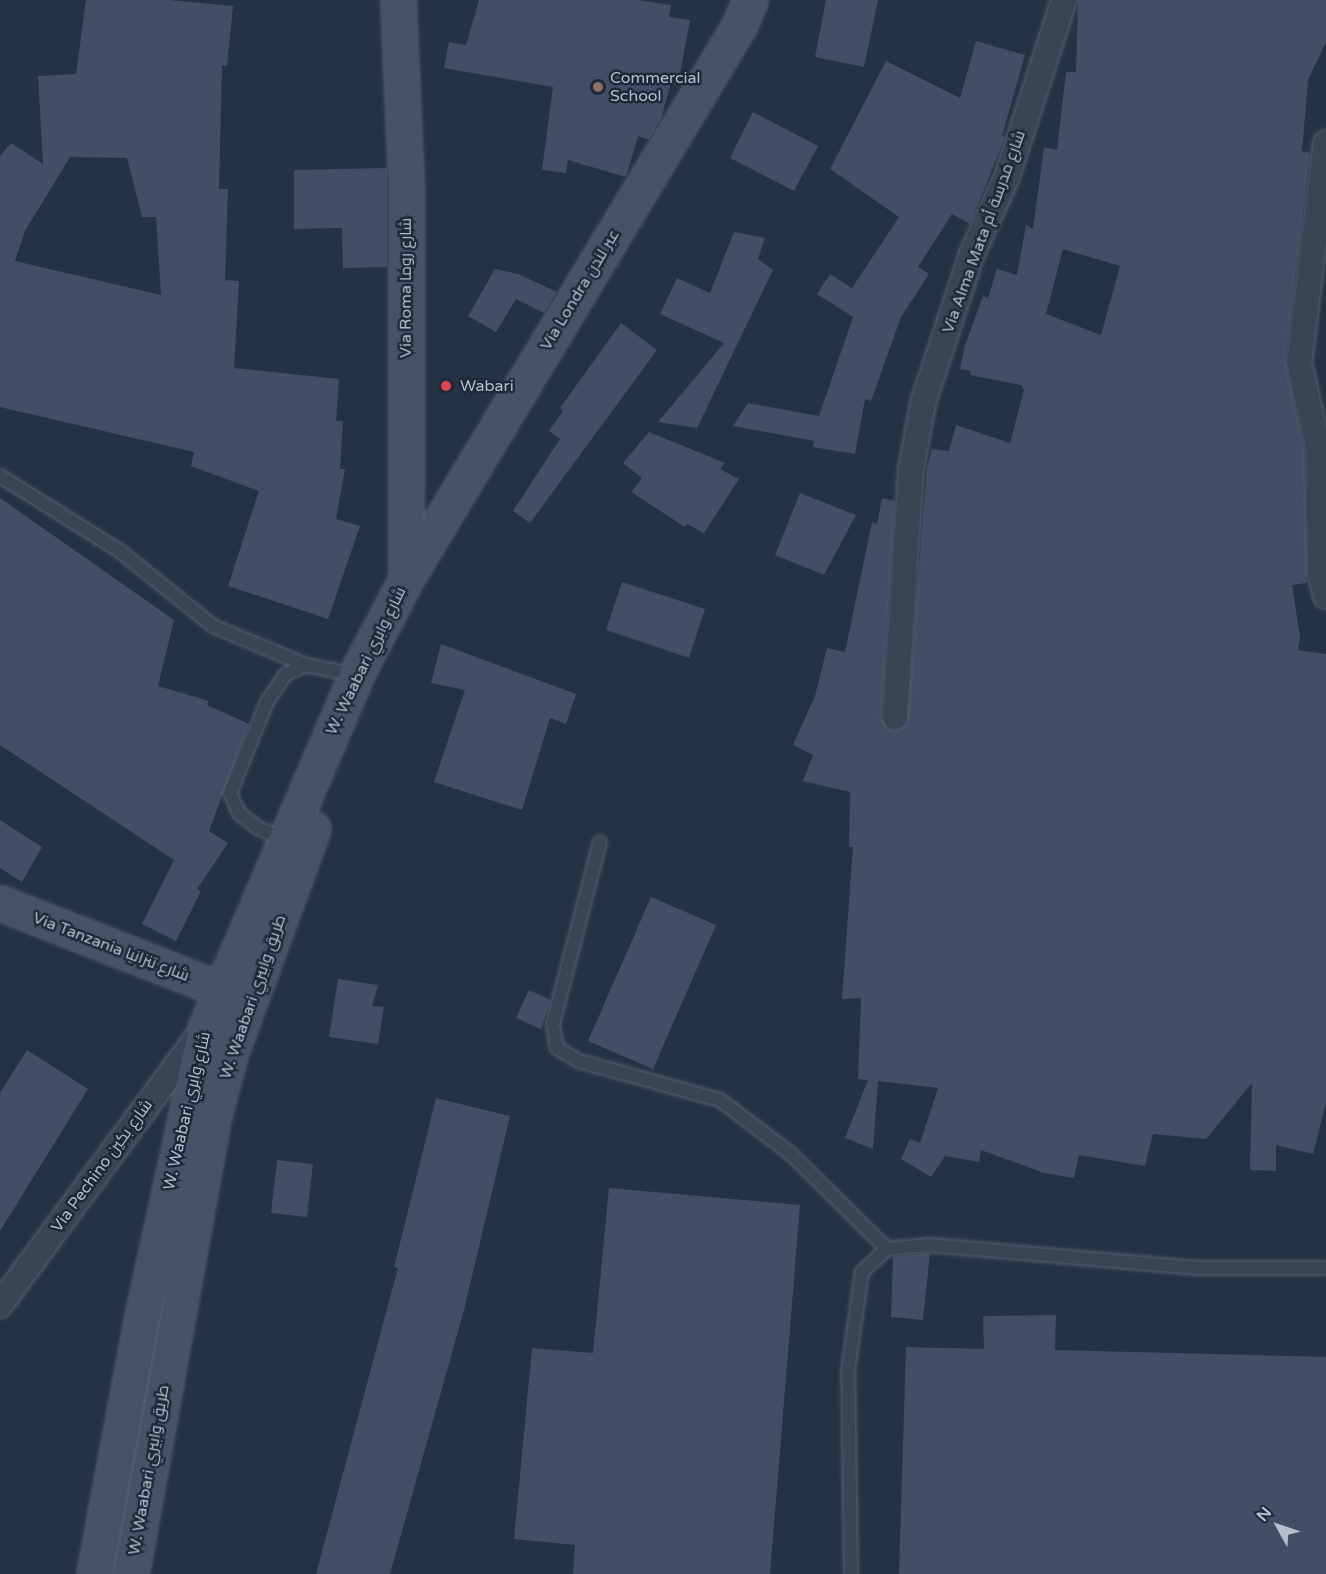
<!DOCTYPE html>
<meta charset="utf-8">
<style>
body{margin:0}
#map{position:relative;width:1326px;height:1574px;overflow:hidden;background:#243246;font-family:"Varela Round",Cairo,sans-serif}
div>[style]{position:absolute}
.building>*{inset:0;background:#414e66}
.roads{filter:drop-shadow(0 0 2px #555f6f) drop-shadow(0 0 2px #555f6f)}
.lane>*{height:12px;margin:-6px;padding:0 6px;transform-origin:6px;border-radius:6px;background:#394455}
.street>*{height:24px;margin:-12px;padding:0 12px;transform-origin:12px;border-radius:12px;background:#394455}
.secondary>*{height:33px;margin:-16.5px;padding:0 16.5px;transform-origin:16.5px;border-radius:16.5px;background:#465268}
.dots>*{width:16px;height:16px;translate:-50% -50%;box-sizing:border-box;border:3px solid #1d293a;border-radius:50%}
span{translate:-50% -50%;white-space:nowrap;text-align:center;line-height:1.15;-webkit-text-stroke:5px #1d293a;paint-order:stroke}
.poi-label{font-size:16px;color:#b7bfce}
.left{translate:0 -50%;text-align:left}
.street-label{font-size:16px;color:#b7bfce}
.north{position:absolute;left:1248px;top:1496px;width:60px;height:60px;-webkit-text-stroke:4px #1d293a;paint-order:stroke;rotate:310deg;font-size:16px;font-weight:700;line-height:24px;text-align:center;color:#b7bfce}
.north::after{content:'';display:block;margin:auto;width:21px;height:27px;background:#b7bfce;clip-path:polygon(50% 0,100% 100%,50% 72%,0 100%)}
</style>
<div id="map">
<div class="building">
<i style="clip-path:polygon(evenodd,86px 0,169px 0,233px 6px,227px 66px,222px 65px,219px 189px,228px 189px,225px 280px,239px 281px,234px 368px,339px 379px,336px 421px,343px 421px,340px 469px,345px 469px,336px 519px,360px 526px,328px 619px,228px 586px,259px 491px,191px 466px,194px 452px,0 407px,0 156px,11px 143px,43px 164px,38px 76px,76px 74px,86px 0,70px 157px,127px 158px,142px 217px,156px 217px,161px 295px,15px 261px,25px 231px,70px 157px)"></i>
<i style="clip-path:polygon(479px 0,638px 0,671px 5px,669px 17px,690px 20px,678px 85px,671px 83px,661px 119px,649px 140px,638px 136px,626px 177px,568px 160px,566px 173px,542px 170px,553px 87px,444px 68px,449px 42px,466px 45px)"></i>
<i style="clip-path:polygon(826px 0,878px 0,864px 67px,815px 57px)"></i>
<i style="clip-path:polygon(evenodd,1078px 0,1326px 0,1326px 42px,1308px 80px,1302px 151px,1310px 153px,1285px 361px,1304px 449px,1307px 583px,1292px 585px,1300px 637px,1298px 650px,1326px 654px,1326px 1103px,1313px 1154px,1276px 1145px,1276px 1171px,1250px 1170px,1252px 1083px,1206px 1139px,1153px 1134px,1145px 1166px,1079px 1155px,1074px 1178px,1044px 1173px,981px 1150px,979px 1162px,945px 1156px,931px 1177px,901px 1159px,910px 1139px,920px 1143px,938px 1088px,878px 1081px,873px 1149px,845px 1138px,868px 1080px,858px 1079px,861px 998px,842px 999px,853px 847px,849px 847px,850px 792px,803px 781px,813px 755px,793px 745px,815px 696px,827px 648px,845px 652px,872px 522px,877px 524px,882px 498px,895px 501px,881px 717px,887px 728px,894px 731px,907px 724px,927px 467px,932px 449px,949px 451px,956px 425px,1010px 443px,1024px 390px,1021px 385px,970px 375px,971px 371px,960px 369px,965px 345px,983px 296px,988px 298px,997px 269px,1017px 275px,1026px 225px,1033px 229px,1044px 147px,1057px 150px,1066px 72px,1076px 72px,1078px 0,1063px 249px,1120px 266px,1101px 335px,1046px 314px,1063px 249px)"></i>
<i style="clip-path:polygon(976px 41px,1025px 55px,1002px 136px,1005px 137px,970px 224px,952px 214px,918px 267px,929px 274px,901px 317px,871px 401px,865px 399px,855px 454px,813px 447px,814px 441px,733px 426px,748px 403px,819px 416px,853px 317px,817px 294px,830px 274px,852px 288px,899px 217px,830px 169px,886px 61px,960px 98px)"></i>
<i style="clip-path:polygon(753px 112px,818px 146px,794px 191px,730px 158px)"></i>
<i style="clip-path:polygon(387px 168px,387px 267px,343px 268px,342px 228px,294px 229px,294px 170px)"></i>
<i style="clip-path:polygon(734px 232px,765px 238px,758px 259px,773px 270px,697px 428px,658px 422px,724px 343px,660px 314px,677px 278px,710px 293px)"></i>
<i style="clip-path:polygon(495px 269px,518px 274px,557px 292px,544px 313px,516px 299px,496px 332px,468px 316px)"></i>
<i style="clip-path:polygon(621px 323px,657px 350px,530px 523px,513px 511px,560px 439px,549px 431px,563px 411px,560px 408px)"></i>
<i style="clip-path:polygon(649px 432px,725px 463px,720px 469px,739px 479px,704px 533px,687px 524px,685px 527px,631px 492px,642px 478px,623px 463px)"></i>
<i style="clip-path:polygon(800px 493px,856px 515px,824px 575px,775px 555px)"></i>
<i style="clip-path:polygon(0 498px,174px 620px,158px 686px,209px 701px,207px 705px,249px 724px,209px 831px,228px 843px,197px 889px,201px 891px,176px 941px,142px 924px,174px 860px,0 745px)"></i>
<i style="clip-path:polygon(622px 582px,705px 609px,689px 658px,606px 630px)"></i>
<i style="clip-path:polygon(441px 644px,576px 694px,566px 724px,550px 718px,522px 810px,434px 782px,465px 690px,431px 683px)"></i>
<i style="clip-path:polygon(0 820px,42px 847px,22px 882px,0 868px)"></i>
<i style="clip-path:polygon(651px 897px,716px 925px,653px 1069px,588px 1041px)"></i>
<i style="clip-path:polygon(338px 979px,378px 985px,372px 1006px,384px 1007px,378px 1044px,329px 1037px)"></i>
<i style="clip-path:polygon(529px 990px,551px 1000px,541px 1029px,516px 1018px)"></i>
<i style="clip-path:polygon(27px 1050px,88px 1089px,0 1231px,0 1093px)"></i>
<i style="clip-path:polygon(436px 1098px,510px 1116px,464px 1310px,390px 1574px,316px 1574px,398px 1268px,394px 1267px)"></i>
<i style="clip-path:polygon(277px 1160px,313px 1164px,307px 1217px,271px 1213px)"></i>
<i style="clip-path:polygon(609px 1188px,800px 1205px,770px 1574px,573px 1574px,575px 1545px,514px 1539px,532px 1348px,593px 1353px)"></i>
<i style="clip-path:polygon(930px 1253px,923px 1320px,891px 1317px,893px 1257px)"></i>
<i style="clip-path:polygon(1056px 1315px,1055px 1350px,1326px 1357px,1326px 1574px,899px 1574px,906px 1347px,984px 1349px,983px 1316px)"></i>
</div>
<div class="roads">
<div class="lane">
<i style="left:0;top:476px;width:143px;rotate:32.1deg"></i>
<i style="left:121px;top:552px;width:118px;rotate:38.8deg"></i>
<i style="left:213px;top:626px;width:101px;rotate:22.8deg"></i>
<i style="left:306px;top:665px;width:50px;rotate:11.5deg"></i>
<i style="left:285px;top:840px;width:30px;rotate:-156deg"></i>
<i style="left:258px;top:828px;width:24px;rotate:-142deg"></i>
<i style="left:239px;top:813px;width:22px;rotate:-114deg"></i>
<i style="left:230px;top:793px;width:98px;rotate:-67.9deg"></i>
<i style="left:267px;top:702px;width:34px;rotate:-56deg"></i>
<i style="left:286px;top:674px;width:22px;rotate:-24deg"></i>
<i style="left:600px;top:842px;width:188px;rotate:104.5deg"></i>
<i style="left:553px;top:1024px;width:24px;rotate:81deg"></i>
<i style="left:557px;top:1048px;width:26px;rotate:31deg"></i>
<i style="left:579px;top:1061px;width:146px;rotate:15.5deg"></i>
<i style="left:720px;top:1100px;width:89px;rotate:37.3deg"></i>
<i style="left:791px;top:1154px;width:135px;rotate:44.7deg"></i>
<i style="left:851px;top:1574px;width:203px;rotate:-90.8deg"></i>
<i style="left:848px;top:1371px;width:100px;rotate:-82deg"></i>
<i style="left:862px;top:1272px;width:34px;rotate:-43deg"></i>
<i style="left:887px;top:1249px;width:42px;rotate:-5.4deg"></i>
<i style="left:929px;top:1245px;width:269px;rotate:4.9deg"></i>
<i style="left:1197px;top:1268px;width:129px"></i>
</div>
<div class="street">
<i style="left:1326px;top:143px;width:221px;rotate:97deg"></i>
<i style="left:1299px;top:362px;width:87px;rotate:77.4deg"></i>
<i style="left:1318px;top:447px;width:125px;rotate:89.1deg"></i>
<i style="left:1320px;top:572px;width:25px;rotate:76deg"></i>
<i style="left:895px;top:717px;width:248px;rotate:-86.3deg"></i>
<i style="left:911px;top:470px;width:68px;rotate:-79.8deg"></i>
<i style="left:923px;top:403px;width:157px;rotate:-71.8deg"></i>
<i style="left:972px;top:254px;width:85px;rotate:-65.6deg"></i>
<i style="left:1007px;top:177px;width:186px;rotate:-72.1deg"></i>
<i style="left:0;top:1305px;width:337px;rotate:-53.6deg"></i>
</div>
<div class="secondary">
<i style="left:398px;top:0;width:185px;rotate:87.5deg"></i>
<i style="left:406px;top:185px;width:393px;rotate:90deg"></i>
<i style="left:0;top:903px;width:238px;rotate:21.4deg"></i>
<i style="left:94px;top:1574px;width:266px;rotate:-79.4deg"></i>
<i style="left:143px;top:1313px;width:292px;rotate:-77.7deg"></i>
<i style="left:205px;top:1028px;width:384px;rotate:-66.8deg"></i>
<i style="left:356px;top:675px;width:110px;rotate:-62.5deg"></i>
<i style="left:407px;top:577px;width:643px;rotate:-58.93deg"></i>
<i style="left:739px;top:26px;width:28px;rotate:-67deg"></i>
<i style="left:131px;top:1574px;width:463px;rotate:-79.8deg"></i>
<i style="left:213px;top:1118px;width:66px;rotate:-75.1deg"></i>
<i style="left:230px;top:1054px;width:240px;rotate:-69.8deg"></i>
</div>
</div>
<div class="dots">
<i style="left:598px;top:87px;background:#8d6e63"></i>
<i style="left:446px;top:386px;background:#e0444e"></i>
</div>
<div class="poi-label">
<span class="left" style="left:610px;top:87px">Commercial<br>School</span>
<span class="left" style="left:460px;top:386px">Wabari</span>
</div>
<div class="street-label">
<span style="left:984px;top:232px;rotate:-70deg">Via Alma Mata شارع مدرسة أم</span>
<span style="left:406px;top:288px;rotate:-90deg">Via Roma شارع روما</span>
<span style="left:580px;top:290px;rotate:-59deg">Vía Londra عبر لندن</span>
<span style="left:366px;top:661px;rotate:-64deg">W. Waabari شارع وابري</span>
<span style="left:111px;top:947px;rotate:21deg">Via Tanzania شارع تنزانيا</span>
<span style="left:253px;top:997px;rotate:-71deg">W. Waabari طريق وابيري</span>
<span style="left:187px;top:1111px;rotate:-77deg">W. Waabari شارع وابري</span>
<span style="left:102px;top:1166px;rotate:-54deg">Via Pechino شارع بكين</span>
<span style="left:149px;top:1470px;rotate:-80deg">W. Waabari طريق وابيري</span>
</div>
<div class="north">N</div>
</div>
